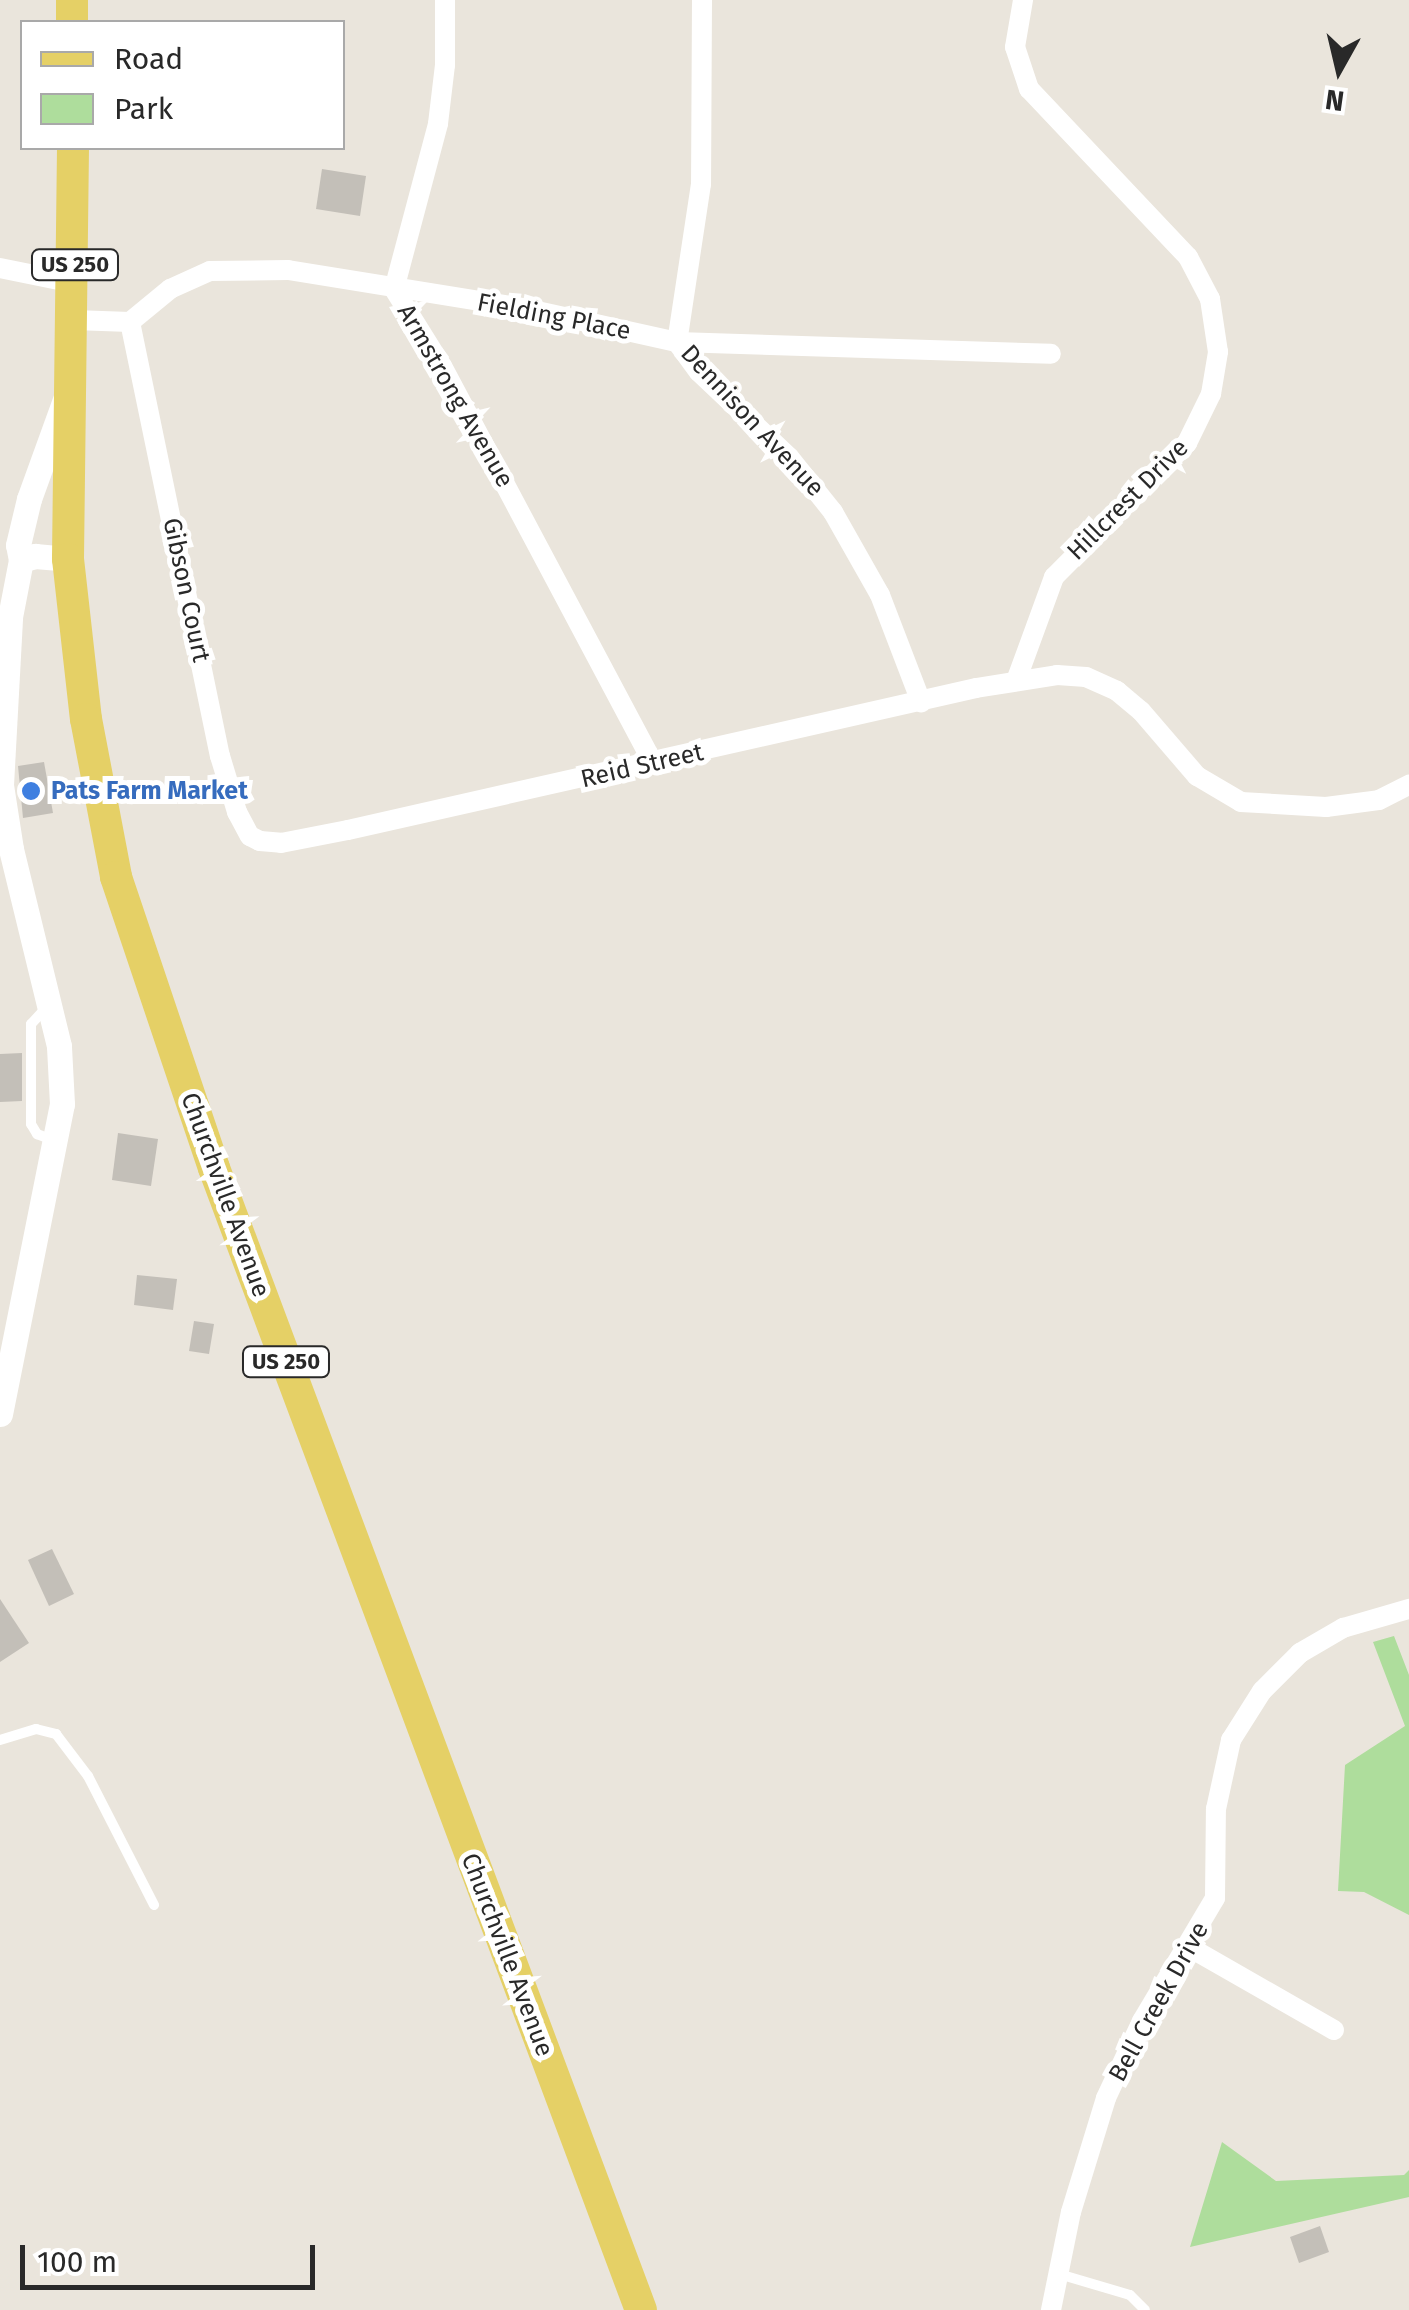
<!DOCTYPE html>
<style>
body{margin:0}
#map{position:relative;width:1409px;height:2310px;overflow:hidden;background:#eae5dc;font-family:"Fira Sans",sans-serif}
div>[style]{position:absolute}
.green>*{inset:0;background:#aedd9c}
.building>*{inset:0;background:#c3bfb8}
.service>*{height:10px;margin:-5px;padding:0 5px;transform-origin:5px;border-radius:5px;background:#fff}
.minor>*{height:20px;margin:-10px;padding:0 10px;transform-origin:10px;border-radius:10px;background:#fff}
.tertiary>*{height:25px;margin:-12.5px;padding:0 12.5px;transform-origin:12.5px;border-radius:12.5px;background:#fff}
.primary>*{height:32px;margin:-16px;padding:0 16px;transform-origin:16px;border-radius:16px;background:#e5d066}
.dots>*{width:28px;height:28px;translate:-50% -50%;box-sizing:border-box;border:5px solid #fff;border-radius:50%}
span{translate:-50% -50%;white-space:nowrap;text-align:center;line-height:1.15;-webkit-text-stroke:10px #fff;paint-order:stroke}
.shield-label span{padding:2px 8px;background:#fff;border:2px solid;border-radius:8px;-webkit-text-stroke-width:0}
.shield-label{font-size:22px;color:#292929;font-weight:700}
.street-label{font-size:25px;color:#292929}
.shop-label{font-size:25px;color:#366cbe;font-weight:700}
.left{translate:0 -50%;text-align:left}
.legend{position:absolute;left:20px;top:20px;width:325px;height:130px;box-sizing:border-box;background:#fff;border:2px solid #a9a9a9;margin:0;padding:12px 18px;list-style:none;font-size:30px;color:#292929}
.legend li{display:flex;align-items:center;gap:20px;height:50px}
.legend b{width:50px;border:2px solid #a9a9a9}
.north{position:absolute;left:1289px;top:20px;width:100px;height:100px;-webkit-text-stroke:8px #fff;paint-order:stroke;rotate:188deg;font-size:28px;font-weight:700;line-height:40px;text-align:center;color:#292929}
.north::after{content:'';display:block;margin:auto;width:35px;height:45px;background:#292929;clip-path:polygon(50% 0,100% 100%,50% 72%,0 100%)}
.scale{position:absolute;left:20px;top:2245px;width:295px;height:45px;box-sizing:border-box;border:5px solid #292929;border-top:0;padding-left:12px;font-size:30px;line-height:35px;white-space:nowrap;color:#292929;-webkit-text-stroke:8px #fff;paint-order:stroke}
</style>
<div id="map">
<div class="green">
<i style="clip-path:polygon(1394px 1636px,1409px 1675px,1409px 1915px,1364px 1892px,1338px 1891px,1345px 1765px,1405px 1726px,1373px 1642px)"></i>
<i style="clip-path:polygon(1222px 2142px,1276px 2181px,1404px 2175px,1409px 2170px,1409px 2197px,1190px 2247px)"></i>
</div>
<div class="building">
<i style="clip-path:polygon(322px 169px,366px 176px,360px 216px,316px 209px)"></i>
<i style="clip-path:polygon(44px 762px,53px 813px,23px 818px,18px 766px)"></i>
<i style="clip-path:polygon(22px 1053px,22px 1101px,0 1102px,0 1054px)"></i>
<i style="clip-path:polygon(118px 1133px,158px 1139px,151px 1186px,112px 1180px)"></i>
<i style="clip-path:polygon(137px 1275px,177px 1279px,173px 1310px,134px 1305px)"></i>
<i style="clip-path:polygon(194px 1321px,214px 1324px,209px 1354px,189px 1351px)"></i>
<i style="clip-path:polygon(52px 1549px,74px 1594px,49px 1606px,28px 1560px)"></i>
<i style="clip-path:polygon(0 1599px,29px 1643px,0 1662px)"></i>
<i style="clip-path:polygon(1320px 2226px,1329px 2252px,1299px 2263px,1290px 2237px)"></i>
</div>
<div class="service">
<i style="left:46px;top:1008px;width:22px;rotate:133deg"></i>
<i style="left:31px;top:1024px;width:100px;rotate:90deg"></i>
<i style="left:31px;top:1124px;width:12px;rotate:59deg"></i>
<i style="left:37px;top:1134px;width:19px;rotate:21deg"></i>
<i style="left:0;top:1740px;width:38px;rotate:-17deg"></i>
<i style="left:36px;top:1729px;width:21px;rotate:14deg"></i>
<i style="left:56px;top:1734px;width:53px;rotate:52.7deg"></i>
<i style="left:88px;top:1776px;width:145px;rotate:62.9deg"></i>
<i style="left:1059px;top:2274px;width:74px;rotate:16.5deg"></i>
<i style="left:1130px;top:2295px;width:21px;rotate:45deg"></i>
</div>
<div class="minor">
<i style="left:445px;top:0;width:65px;rotate:90deg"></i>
<i style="left:445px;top:65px;width:59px;rotate:96.8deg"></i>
<i style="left:438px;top:124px;width:171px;rotate:104.9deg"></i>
<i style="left:394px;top:289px;width:91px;rotate:58.1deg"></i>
<i style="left:442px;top:366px;width:451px;rotate:62deg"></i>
<i style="left:702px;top:0;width:184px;rotate:90.3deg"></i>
<i style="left:701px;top:184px;width:160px;rotate:98.6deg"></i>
<i style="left:677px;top:342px;width:37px;rotate:54deg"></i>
<i style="left:699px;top:372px;width:124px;rotate:43.4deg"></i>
<i style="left:789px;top:457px;width:70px;rotate:51.3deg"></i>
<i style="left:833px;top:512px;width:95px;rotate:60.5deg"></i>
<i style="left:880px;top:595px;width:115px;rotate:69deg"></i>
<i style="left:0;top:268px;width:76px;rotate:11.5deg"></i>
<i style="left:74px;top:320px;width:56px;rotate:2deg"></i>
<i style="left:130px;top:322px;width:52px;rotate:-39.5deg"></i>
<i style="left:170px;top:289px;width:44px;rotate:-24.2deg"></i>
<i style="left:210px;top:271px;width:78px;rotate:-0.7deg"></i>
<i style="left:288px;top:270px;width:243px;rotate:9.2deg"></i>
<i style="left:528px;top:309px;width:153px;rotate:12.5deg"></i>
<i style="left:677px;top:342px;width:374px;rotate:1.8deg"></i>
<i style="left:130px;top:322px;width:443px;rotate:78.3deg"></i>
<i style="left:220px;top:756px;width:59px;rotate:73.1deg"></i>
<i style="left:237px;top:812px;width:27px;rotate:62deg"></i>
<i style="left:250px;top:836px;width:11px;rotate:27deg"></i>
<i style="left:260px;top:841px;width:21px;rotate:5deg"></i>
<i style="left:281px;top:843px;width:68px;rotate:-11deg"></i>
<i style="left:348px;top:830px;width:644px;rotate:-12.74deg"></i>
<i style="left:976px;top:688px;width:82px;rotate:-9.1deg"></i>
<i style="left:1057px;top:675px;width:29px;rotate:4deg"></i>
<i style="left:1086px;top:677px;width:34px;rotate:24deg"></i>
<i style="left:1117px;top:691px;width:31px;rotate:40deg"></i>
<i style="left:1141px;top:711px;width:86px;rotate:49.3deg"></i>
<i style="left:1197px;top:776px;width:51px;rotate:30.6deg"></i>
<i style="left:1241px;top:802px;width:85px;rotate:3.4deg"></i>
<i style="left:1326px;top:807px;width:53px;rotate:-7.5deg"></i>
<i style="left:1379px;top:800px;width:34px;rotate:-27deg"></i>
<i style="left:1016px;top:681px;width:111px;rotate:-69.9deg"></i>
<i style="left:1054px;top:577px;width:189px;rotate:-45.2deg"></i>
<i style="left:1187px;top:443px;width:55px;rotate:-63.9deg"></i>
<i style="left:1211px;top:394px;width:43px;rotate:-80.5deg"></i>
<i style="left:1218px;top:352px;width:54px;rotate:-98.6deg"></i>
<i style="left:1210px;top:299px;width:47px;rotate:-117.6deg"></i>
<i style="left:1188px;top:257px;width:231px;rotate:-133.4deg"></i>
<i style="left:1029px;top:89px;width:44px;rotate:-108.4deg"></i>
<i style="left:1015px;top:47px;width:48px;rotate:-80.3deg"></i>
<i style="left:1189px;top:1947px;width:167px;rotate:29.8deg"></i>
<i style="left:1051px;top:2310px;width:100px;rotate:-78.5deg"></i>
<i style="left:1071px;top:2212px;width:119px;rotate:-72.9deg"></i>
<i style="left:1106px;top:2098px;width:85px;rotate:-64.9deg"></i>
<i style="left:1142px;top:2021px;width:143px;rotate:-59.3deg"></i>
<i style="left:1215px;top:1898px;width:89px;rotate:-89.4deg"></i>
<i style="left:1216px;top:1809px;width:71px;rotate:-77.7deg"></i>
<i style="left:1231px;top:1740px;width:58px;rotate:-57.7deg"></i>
<i style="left:1262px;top:1691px;width:54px;rotate:-45deg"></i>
<i style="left:1300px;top:1653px;width:50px;rotate:-30.2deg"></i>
<i style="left:1343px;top:1628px;width:69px;rotate:-16.1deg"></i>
</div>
<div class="tertiary">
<i style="left:21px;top:560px;width:15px;rotate:-16deg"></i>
<i style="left:35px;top:556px;width:33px;rotate:5deg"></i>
<i style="left:0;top:1414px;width:316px;rotate:-78.7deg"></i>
<i style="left:62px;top:1104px;width:58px;rotate:-93deg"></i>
<i style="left:59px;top:1046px;width:203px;rotate:-103.7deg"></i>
<i style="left:11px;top:849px;width:65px;rotate:-98.9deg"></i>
<i style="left:1px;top:785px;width:168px;rotate:-86.9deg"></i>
<i style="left:10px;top:617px;width:58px;rotate:-79.1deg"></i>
<i style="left:21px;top:560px;width:15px;rotate:-101deg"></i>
<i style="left:18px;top:545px;width:47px;rotate:-76.6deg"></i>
<i style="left:29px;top:499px;width:109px;rotate:-70.1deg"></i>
</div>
<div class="primary">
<i style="left:72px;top:22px;width:22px;rotate:-90deg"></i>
<i style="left:73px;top:148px;width:411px;rotate:90.7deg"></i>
<i style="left:68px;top:559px;width:161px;rotate:83.6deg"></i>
<i style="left:86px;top:719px;width:161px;rotate:79.2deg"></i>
<i style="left:116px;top:877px;width:307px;rotate:71.4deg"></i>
<i style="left:214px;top:1168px;width:1219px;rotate:69.5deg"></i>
</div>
<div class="dots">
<i style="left:31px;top:791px;background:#3f7fe0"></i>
</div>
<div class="shield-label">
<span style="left:75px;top:265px">US 250</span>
<span style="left:286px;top:1362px">US 250</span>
</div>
<div class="street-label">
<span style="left:554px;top:317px;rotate:11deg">Fielding Place</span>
<span style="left:455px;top:396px;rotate:60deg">Armstrong Avenue</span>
<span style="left:752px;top:421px;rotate:47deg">Dennison Avenue</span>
<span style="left:1128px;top:500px;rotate:-45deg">Hillcrest Drive</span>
<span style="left:186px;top:590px;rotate:78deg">Gibson Court</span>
<span style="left:642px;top:766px;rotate:-13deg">Reid Street</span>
<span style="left:225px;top:1195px;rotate:70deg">Churchville Avenue</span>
<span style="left:507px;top:1955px;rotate:69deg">Churchville Avenue</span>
<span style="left:1159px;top:2002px;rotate:-61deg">Bell Creek Drive</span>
</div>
<div class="shop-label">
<span class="left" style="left:51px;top:791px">Pats Farm Market</span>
</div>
<ul class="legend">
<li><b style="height:12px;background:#e5d066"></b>Road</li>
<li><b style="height:28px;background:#aedd9c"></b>Park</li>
</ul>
<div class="north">N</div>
<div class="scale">100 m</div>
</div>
